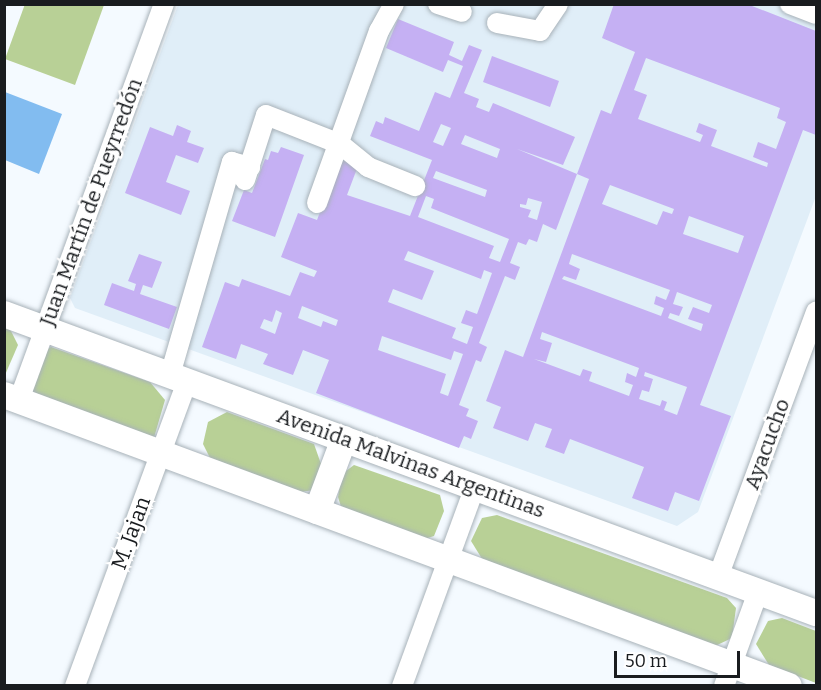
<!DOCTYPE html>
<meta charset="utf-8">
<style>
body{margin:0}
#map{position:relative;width:821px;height:690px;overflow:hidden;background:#f4faff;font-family:Bitter,serif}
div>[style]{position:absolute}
.built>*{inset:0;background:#e0eef8}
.green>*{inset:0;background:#b8d096}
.water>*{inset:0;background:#82bcf0}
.building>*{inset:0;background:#c5b0f3}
.roads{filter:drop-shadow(0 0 2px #a8b2b9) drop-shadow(0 0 2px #a8b2b9)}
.minor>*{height:20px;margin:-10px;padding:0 10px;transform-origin:10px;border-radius:10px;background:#fff}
.major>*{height:26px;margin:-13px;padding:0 13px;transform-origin:13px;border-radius:13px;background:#fff}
span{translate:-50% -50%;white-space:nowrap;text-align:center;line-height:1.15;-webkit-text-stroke:4.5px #fff;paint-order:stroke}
.street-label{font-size:21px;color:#191c1f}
.frame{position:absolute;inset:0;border:6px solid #191c1f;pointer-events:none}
.scale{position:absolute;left:614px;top:651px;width:126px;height:27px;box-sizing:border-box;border:3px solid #191c1f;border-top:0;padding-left:8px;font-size:18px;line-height:21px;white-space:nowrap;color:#191c1f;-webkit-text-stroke:4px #fff;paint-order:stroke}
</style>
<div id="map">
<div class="built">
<i style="clip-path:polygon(178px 5px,816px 5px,816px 196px,698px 512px,677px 526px,75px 308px,70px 298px)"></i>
</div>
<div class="green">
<i style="clip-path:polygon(25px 4px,104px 5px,75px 85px,5px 59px)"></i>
<i style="clip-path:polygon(5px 327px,10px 329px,18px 345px,5px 375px)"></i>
<i style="clip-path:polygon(51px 347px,150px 382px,165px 400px,153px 441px,27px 395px,40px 353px)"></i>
<i style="clip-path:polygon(227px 412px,314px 444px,321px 464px,314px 490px,294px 493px,213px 464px,203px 444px,208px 422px)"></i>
<i style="clip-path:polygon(354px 465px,440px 495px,444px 511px,434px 536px,418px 541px,343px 513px,338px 497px,342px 474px)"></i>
<i style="clip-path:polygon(497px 515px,727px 598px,736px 608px,732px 638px,713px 647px,484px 562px,471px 541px,482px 518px)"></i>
<i style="clip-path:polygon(782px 618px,816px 631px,816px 683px,769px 665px,756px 644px,768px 621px)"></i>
</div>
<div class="water">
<i style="clip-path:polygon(5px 92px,62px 114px,39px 174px,5px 160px)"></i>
</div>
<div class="building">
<i style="clip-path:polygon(evenodd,614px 4px,747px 4px,816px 31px,816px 135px,803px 130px,700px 405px,731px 416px,699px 501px,675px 492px,668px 511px,632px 498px,644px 467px,570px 439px,564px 454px,545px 447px,552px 429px,535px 423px,528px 441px,493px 428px,501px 407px,486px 401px,505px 350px,523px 357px,589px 179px,577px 174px,601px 110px,611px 114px,635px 52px,602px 38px,614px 4px,646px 58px,780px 108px,777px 118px,786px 122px,776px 149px,758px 142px,753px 157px,768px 163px,767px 167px,711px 146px,717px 130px,699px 123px,696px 132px,703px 135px,700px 142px,638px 119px,647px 95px,634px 90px,646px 58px,614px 4px,610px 185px,674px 209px,672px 214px,663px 211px,657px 225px,602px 204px,610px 185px,614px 4px,689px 216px,744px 236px,738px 253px,683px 234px,689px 216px,614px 4px,572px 254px,670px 290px,666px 300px,656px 296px,654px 304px,664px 308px,661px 316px,562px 279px,564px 276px,576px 280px,580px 269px,569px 264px,572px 254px,614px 4px,677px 292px,712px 305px,709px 313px,693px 307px,688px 319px,703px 324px,701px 331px,668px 318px,670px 313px,679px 316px,683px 307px,673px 304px,677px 292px,614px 4px,542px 332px,639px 368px,636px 377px,627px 373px,625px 382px,633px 385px,629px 396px,589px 381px,592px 372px,583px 369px,580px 376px,534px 359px,546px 362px,552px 343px,540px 339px,542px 332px,614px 4px,645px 372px,687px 387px,677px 415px,664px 410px,667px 402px,662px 400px,660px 406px,639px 399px,642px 390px,649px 392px,653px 379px,644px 376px,645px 372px)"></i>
<i style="clip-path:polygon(evenodd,398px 19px,454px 42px,449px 55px,462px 61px,469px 45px,482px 50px,464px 93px,479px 99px,476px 107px,489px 112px,493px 103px,575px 137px,563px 165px,517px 149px,577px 174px,556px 230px,543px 224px,537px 242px,529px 239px,526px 245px,518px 242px,510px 263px,520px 267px,515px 280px,505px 276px,479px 343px,487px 347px,481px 362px,476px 360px,459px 405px,469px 409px,466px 416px,478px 421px,471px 439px,464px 436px,459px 448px,316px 393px,329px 360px,303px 350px,293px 375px,263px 364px,268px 354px,241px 344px,236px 359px,202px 347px,225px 282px,239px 287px,242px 279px,290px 296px,300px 272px,314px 277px,317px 271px,281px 257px,298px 213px,317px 220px,340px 159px,358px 166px,347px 195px,410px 216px,432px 160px,370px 136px,376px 121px,383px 124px,385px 117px,419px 131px,435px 92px,450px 98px,463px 66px,448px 60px,443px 72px,386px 48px,398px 19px,441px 124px,451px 128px,443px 146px,433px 142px,441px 124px,398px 19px,465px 135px,500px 149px,497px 158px,461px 144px,465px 135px,398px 19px,436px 171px,487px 190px,485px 197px,433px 178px,436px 171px,398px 19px,426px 196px,434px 199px,431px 208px,509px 239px,500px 262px,489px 258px,494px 246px,418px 217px,426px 196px,398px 19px,528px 198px,542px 202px,537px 220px,528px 217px,531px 210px,520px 207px,520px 204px,526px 205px,528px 198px,398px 19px,408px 251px,481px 279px,484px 270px,492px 273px,477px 314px,466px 310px,461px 323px,473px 327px,467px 344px,452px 338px,456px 328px,388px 302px,393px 289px,422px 300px,434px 271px,404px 260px,408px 251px,398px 19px,302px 306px,338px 320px,336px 326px,323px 321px,321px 327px,298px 318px,302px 306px,398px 19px,276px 310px,282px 313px,275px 334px,260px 328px,264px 319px,272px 322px,276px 310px,398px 19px,382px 336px,451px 360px,454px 351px,463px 354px,448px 396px,440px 393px,446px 374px,378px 350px,382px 336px)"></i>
<i style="clip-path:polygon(492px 56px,559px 81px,550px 107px,483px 82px)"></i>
<i style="clip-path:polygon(177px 125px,191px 131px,187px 142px,204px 148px,198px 163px,176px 155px,166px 182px,190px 191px,181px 215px,125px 193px,150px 127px,173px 136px)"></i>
<i style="clip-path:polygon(281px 147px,304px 155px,275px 237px,232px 221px,244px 190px,252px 193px,265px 159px,268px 160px,271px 151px,278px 153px)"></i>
<i style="clip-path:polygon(139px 254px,162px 262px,152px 288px,143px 285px,140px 294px,177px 307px,169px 329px,104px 305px,112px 283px,134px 291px,136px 284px,128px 281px)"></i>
</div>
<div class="roads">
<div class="minor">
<i style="left:438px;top:4px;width:25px;rotate:18deg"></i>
<i style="left:790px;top:4px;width:28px;rotate:21deg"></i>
<i style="left:497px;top:23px;width:44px;rotate:10.5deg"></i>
<i style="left:540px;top:31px;width:32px;rotate:-56deg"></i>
<i style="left:245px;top:180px;width:68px;rotate:-72.1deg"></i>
<i style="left:266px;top:115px;width:79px;rotate:21.4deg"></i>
<i style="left:340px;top:144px;width:36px;rotate:39deg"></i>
<i style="left:368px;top:167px;width:51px;rotate:22deg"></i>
<i style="left:317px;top:203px;width:183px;rotate:-70.2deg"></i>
<i style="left:379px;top:31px;width:31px;rotate:-61deg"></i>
<i style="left:170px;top:375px;width:222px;rotate:-73.8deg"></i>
<i style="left:232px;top:162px;width:19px;rotate:16deg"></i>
<i style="left:19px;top:400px;width:422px;rotate:-69.9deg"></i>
<i style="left:718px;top:577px;width:283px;rotate:-69.7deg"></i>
<i style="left:75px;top:686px;width:325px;rotate:-69.8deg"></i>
<i style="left:402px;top:686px;width:212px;rotate:-69.9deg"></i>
<i style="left:724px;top:686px;width:100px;rotate:-70.1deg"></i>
</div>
<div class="major">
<i style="left:4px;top:314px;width:865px;rotate:20.22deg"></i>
<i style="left:4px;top:395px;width:837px;rotate:20.34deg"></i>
<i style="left:317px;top:511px;width:77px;rotate:-69.4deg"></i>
</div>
</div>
<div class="street-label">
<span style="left:91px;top:202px;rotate:-70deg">Juan Martín de Pueyrredón</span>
<span style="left:767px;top:444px;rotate:-70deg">Ayacucho</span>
<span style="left:411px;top:463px;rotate:20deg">Avenida Malvinas Argentinas</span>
<span style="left:131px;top:533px;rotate:-70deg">M. Jajan</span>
</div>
<div class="frame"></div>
<div class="scale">50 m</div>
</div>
